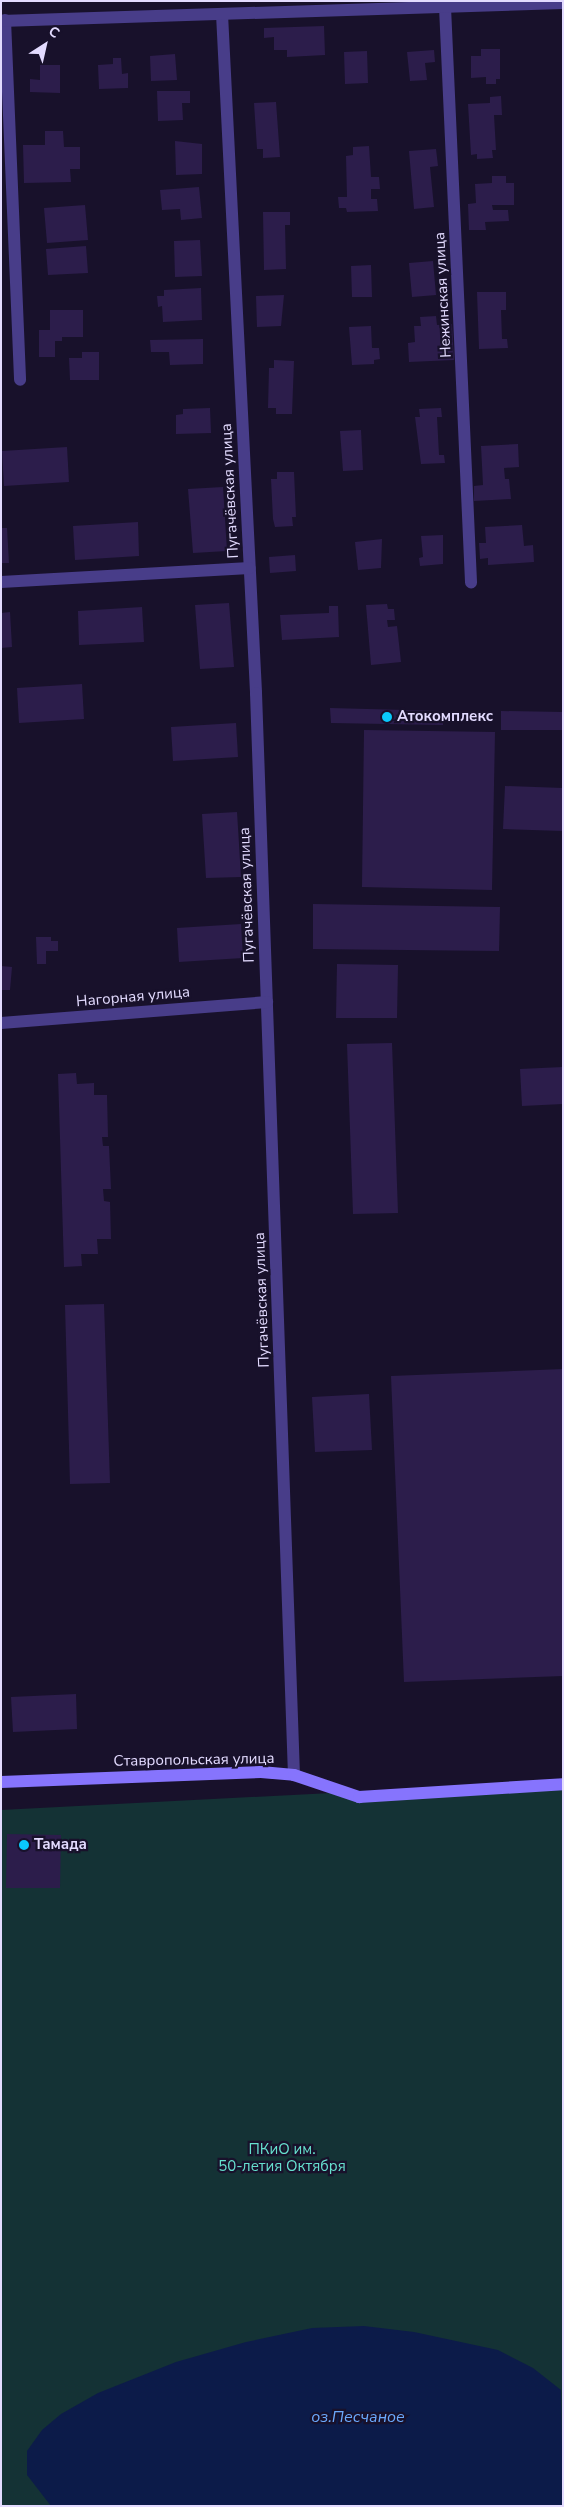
<!DOCTYPE html>
<meta charset="utf-8">
<style>
body{margin:0}
#map{position:relative;width:564px;height:2507px;overflow:hidden;background:#18112b;font-family:"Nunito Sans",sans-serif}
div>[style]{position:absolute}
.green>*{inset:0;background:#143235}
.water>*{inset:0;background:#0c1b49}
.building>*{inset:0;background:#2c1d4b}
.street>*{height:12px;margin:-6px;padding:0 6px;transform-origin:6px;border-radius:6px;background:#483d89}
.secondary>*{height:12px;margin:-6px;padding:0 6px;transform-origin:6px;border-radius:6px;background:#8674fd}
.dots>*{width:14px;height:14px;translate:-50% -50%;box-sizing:border-box;border:2px solid #18112b;border-radius:50%}
span{translate:-50% -50%;white-space:nowrap;text-align:center;line-height:1.15;-webkit-text-stroke:4.5px #18112b;paint-order:stroke}
.street-label{font-size:15px;color:#e3dbff}
.poi-label{font-size:15px;color:#e3dbff;font-weight:700}
.left{translate:0 -50%;text-align:left}
.park-label{font-size:15px;color:#66e0ce}
.water-label{font-size:16px;color:#6ba9fd;font-style:italic}
.frame{position:absolute;inset:0;border:2px solid #e3dbff;pointer-events:none}
.north{position:absolute;left:20px;top:20px;width:50px;height:50px;-webkit-text-stroke:4px #18112b;paint-order:stroke;rotate:35deg;font-size:14px;font-weight:700;line-height:20px;text-align:center;color:#e3dbff}
.north::after{content:'';display:block;margin:auto;width:18px;height:22px;background:#e3dbff;clip-path:polygon(50% 0,100% 100%,50% 72%,0 100%)}
</style>
<div id="map">
<div class="green">
<i style="clip-path:polygon(563px 1781px,563px 2506px,1px 2506px,1px 1810px)"></i>
</div>
<div class="water">
<i style="clip-path:polygon(364px 2326px,414px 2332px,498px 2350px,533px 2368px,561px 2390px,563px 2506px,51px 2506px,27px 2475px,27px 2451px,42px 2430px,61px 2414px,98px 2393px,176px 2362px,246px 2342px,312px 2328px)"></i>
</div>
<div class="building">
<i style="clip-path:polygon(324px 26px,325px 55px,287px 57px,287px 50px,274px 50px,274px 37px,264px 38px,264px 28px)"></i>
<i style="clip-path:polygon(481px 49px,500px 49px,500px 79px,496px 79px,496px 84px,486px 84px,486px 77px,471px 78px,471px 56px,481px 56px)"></i>
<i style="clip-path:polygon(434px 50px,435px 62px,425px 63px,427px 80px,410px 81px,407px 52px)"></i>
<i style="clip-path:polygon(367px 51px,368px 83px,345px 84px,344px 52px)"></i>
<i style="clip-path:polygon(175px 54px,177px 80px,151px 81px,150px 56px)"></i>
<i style="clip-path:polygon(113px 58px,121px 58px,122px 74px,128px 73px,128px 88px,99px 89px,98px 65px,113px 64px)"></i>
<i style="clip-path:polygon(40px 65px,60px 65px,60px 93px,30px 92px,30px 79px,40px 80px)"></i>
<i style="clip-path:polygon(157px 91px,190px 91px,190px 103px,182px 103px,183px 120px,158px 121px)"></i>
<i style="clip-path:polygon(501px 96px,502px 115px,494px 115px,496px 150px,492px 150px,493px 158px,477px 159px,477px 154px,471px 155px,468px 104px,490px 103px,490px 97px)"></i>
<i style="clip-path:polygon(276px 102px,280px 157px,263px 158px,263px 149px,257px 149px,254px 103px)"></i>
<i style="clip-path:polygon(45px 131px,63px 131px,64px 147px,80px 147px,80px 169px,70px 169px,71px 182px,24px 183px,23px 145px,45px 145px)"></i>
<i style="clip-path:polygon(175px 141px,202px 144px,202px 174px,176px 175px)"></i>
<i style="clip-path:polygon(369px 146px,371px 177px,379px 177px,380px 189px,371px 189px,371px 199px,377px 199px,378px 211px,347px 212px,346px 208px,339px 208px,338px 197px,347px 197px,346px 156px,353px 155px,353px 147px)"></i>
<i style="clip-path:polygon(436px 149px,438px 166px,430px 167px,434px 207px,414px 209px,409px 151px)"></i>
<i style="clip-path:polygon(492px 176px,506px 176px,506px 183px,514px 183px,514px 205px,492px 205px,493px 210px,508px 210px,509px 221px,485px 222px,486px 230px,469px 230px,468px 204px,476px 203px,475px 184px,492px 183px)"></i>
<i style="clip-path:polygon(199px 187px,202px 218px,181px 220px,180px 209px,162px 210px,160px 190px)"></i>
<i style="clip-path:polygon(85px 205px,88px 240px,47px 243px,44px 208px)"></i>
<i style="clip-path:polygon(263px 212px,290px 212px,290px 225px,285px 225px,286px 269px,264px 270px)"></i>
<i style="clip-path:polygon(200px 240px,202px 276px,175px 277px,174px 241px)"></i>
<i style="clip-path:polygon(86px 246px,88px 273px,48px 275px,46px 249px)"></i>
<i style="clip-path:polygon(433px 261px,436px 295px,412px 297px,409px 263px)"></i>
<i style="clip-path:polygon(371px 265px,372px 297px,352px 297px,351px 266px)"></i>
<i style="clip-path:polygon(201px 288px,202px 320px,163px 322px,162px 306px,158px 307px,157px 296px,164px 296px,164px 290px)"></i>
<i style="clip-path:polygon(477px 292px,506px 292px,506px 310px,501px 310px,502px 339px,507px 339px,508px 348px,479px 349px)"></i>
<i style="clip-path:polygon(284px 295px,281px 326px,257px 327px,256px 296px)"></i>
<i style="clip-path:polygon(50px 310px,83px 310px,83px 337px,62px 337px,62px 341px,55px 341px,55px 357px,39px 357px,39px 330px,50px 330px)"></i>
<i style="clip-path:polygon(436px 316px,437px 325px,452px 324px,454px 360px,409px 362px,408px 343px,415px 342px,414px 326px,421px 326px,420px 317px)"></i>
<i style="clip-path:polygon(371px 326px,372px 348px,379px 348px,380px 359px,374px 360px,374px 364px,352px 365px,349px 327px)"></i>
<i style="clip-path:polygon(203px 339px,203px 364px,170px 365px,169px 352px,151px 352px,150px 340px)"></i>
<i style="clip-path:polygon(82px 352px,99px 352px,99px 380px,70px 380px,69px 358px,82px 358px)"></i>
<i style="clip-path:polygon(274px 360px,294px 361px,292px 414px,276px 414px,276px 408px,268px 408px,269px 368px,274px 368px)"></i>
<i style="clip-path:polygon(210px 408px,211px 433px,176px 434px,176px 415px,183px 414px,183px 409px)"></i>
<i style="clip-path:polygon(441px 408px,442px 417px,437px 417px,439px 455px,444px 455px,445px 463px,421px 464px,415px 417px,420px 417px,419px 409px)"></i>
<i style="clip-path:polygon(361px 430px,363px 470px,343px 471px,340px 431px)"></i>
<i style="clip-path:polygon(518px 444px,519px 467px,504px 468px,505px 479px,509px 479px,511px 499px,474px 501px,474px 486px,483px 485px,481px 446px)"></i>
<i style="clip-path:polygon(67px 447px,69px 482px,4px 486px,2px 451px)"></i>
<i style="clip-path:polygon(277px 472px,294px 472px,296px 517px,292px 517px,293px 526px,275px 527px,273px 519px,271px 479px,277px 479px)"></i>
<i style="clip-path:polygon(223px 487px,227px 551px,193px 553px,188px 489px)"></i>
<i style="clip-path:polygon(138px 522px,139px 556px,75px 560px,73px 526px)"></i>
<i style="clip-path:polygon(522px 525px,524px 546px,533px 545px,534px 562px,488px 565px,488px 558px,480px 559px,479px 543px,486px 543px,485px 527px)"></i>
<i style="clip-path:polygon(1px 528px,7px 528px,9px 563px,1px 563px)"></i>
<i style="clip-path:polygon(443px 535px,443px 564px,420px 566px,419px 558px,423px 557px,421px 536px)"></i>
<i style="clip-path:polygon(382px 539px,381px 568px,358px 570px,355px 542px)"></i>
<i style="clip-path:polygon(295px 555px,296px 571px,270px 573px,269px 557px)"></i>
<i style="clip-path:polygon(229px 603px,234px 667px,200px 669px,195px 605px)"></i>
<i style="clip-path:polygon(387px 604px,388px 609px,394px 609px,395px 620px,387px 620px,388px 627px,397px 626px,401px 662px,371px 665px,366px 605px)"></i>
<i style="clip-path:polygon(329px 606px,338px 606px,339px 637px,282px 640px,280px 615px,329px 613px)"></i>
<i style="clip-path:polygon(142px 607px,144px 642px,79px 645px,78px 611px)"></i>
<i style="clip-path:polygon(10px 612px,12px 647px,1px 648px,1px 613px)"></i>
<i style="clip-path:polygon(82px 684px,84px 719px,19px 723px,17px 688px)"></i>
<i style="clip-path:polygon(330px 708px,443px 711px,443px 725px,331px 723px)"></i>
<i style="clip-path:polygon(501px 711px,563px 712px,563px 730px,501px 730px)"></i>
<i style="clip-path:polygon(236px 723px,238px 757px,173px 761px,171px 727px)"></i>
<i style="clip-path:polygon(364px 730px,495px 732px,492px 890px,362px 887px)"></i>
<i style="clip-path:polygon(505px 786px,563px 788px,563px 831px,503px 829px)"></i>
<i style="clip-path:polygon(237px 812px,241px 877px,206px 878px,202px 814px)"></i>
<i style="clip-path:polygon(313px 904px,500px 907px,499px 951px,313px 949px)"></i>
<i style="clip-path:polygon(241px 924px,243px 958px,179px 962px,177px 928px)"></i>
<i style="clip-path:polygon(36px 937px,51px 937px,51px 941px,58px 941px,58px 951px,46px 951px,46px 964px,37px 964px)"></i>
<i style="clip-path:polygon(337px 964px,398px 965px,397px 1018px,336px 1018px)"></i>
<i style="clip-path:polygon(1px 966px,12px 967px,10px 990px,1px 990px)"></i>
<i style="clip-path:polygon(392px 1043px,398px 1213px,353px 1214px,347px 1044px)"></i>
<i style="clip-path:polygon(563px 1067px,563px 1104px,522px 1106px,520px 1069px)"></i>
<i style="clip-path:polygon(76px 1073px,77px 1084px,94px 1083px,94px 1095px,107px 1095px,108px 1137px,102px 1137px,103px 1146px,109px 1146px,111px 1189px,103px 1189px,104px 1201px,110px 1202px,111px 1239px,97px 1239px,98px 1254px,81px 1254px,82px 1266px,64px 1267px,58px 1074px)"></i>
<i style="clip-path:polygon(104px 1304px,110px 1483px,70px 1484px,65px 1305px)"></i>
<i style="clip-path:polygon(563px 1369px,563px 1676px,404px 1682px,391px 1376px)"></i>
<i style="clip-path:polygon(369px 1394px,372px 1450px,315px 1452px,312px 1397px)"></i>
<i style="clip-path:polygon(76px 1694px,77px 1729px,13px 1732px,11px 1697px)"></i>
<i style="clip-path:polygon(7px 1834px,61px 1835px,60px 1888px,6px 1888px)"></i>
</div>
<div class="street">
<i style="left:445px;top:7px;width:576px;rotate:87.41deg"></i>
<i style="left:222px;top:14px;width:680px;rotate:87.13deg"></i>
<i style="left:256px;top:693px;width:1083px;rotate:87.99deg"></i>
<i style="left:5px;top:20px;width:360px;rotate:87.6deg"></i>
<i style="left:1px;top:21px;width:562px;rotate:-1.83deg"></i>
<i style="left:1px;top:582px;width:249px;rotate:-3.2deg"></i>
<i style="left:1px;top:1023px;width:267px;rotate:-4.5deg"></i>
</div>
<div class="secondary">
<i style="left:1px;top:1782px;width:260px;rotate:-2.2deg"></i>
<i style="left:261px;top:1772px;width:33px;rotate:5deg"></i>
<i style="left:294px;top:1775px;width:69px;rotate:18.7deg"></i>
<i style="left:359px;top:1797px;width:204px;rotate:-3.6deg"></i>
</div>
<div class="dots">
<i style="left:387px;top:717px;background:#0ac9fc"></i>
<i style="left:24px;top:1845px;background:#0ac9fc"></i>
</div>
<div class="street-label">
<span style="left:443px;top:295px;rotate:-93deg">Нежинская улица</span>
<span style="left:230px;top:491px;rotate:-93deg">Пугачёвская улица</span>
<span style="left:247px;top:895px;rotate:-92deg">Пугачёвская улица</span>
<span style="left:133px;top:997px;rotate:-5deg">Нагорная улица</span>
<span style="left:262px;top:1300px;rotate:-92deg">Пугачёвская улица</span>
<span style="left:194px;top:1760px;rotate:-1deg">Ставропольская улица</span>
</div>
<div class="poi-label">
<span class="left" style="left:397px;top:717px">Атокомплекс</span>
<span class="left" style="left:34px;top:1845px">Тамада</span>
</div>
<div class="park-label">
<span style="left:282px;top:2158px">ПКиО им.<br>50-летия Октября</span>
</div>
<div class="water-label">
<span style="left:358px;top:2417px">оз.Песчаное</span>
</div>
<div class="frame"></div>
<div class="north">С</div>
</div>
